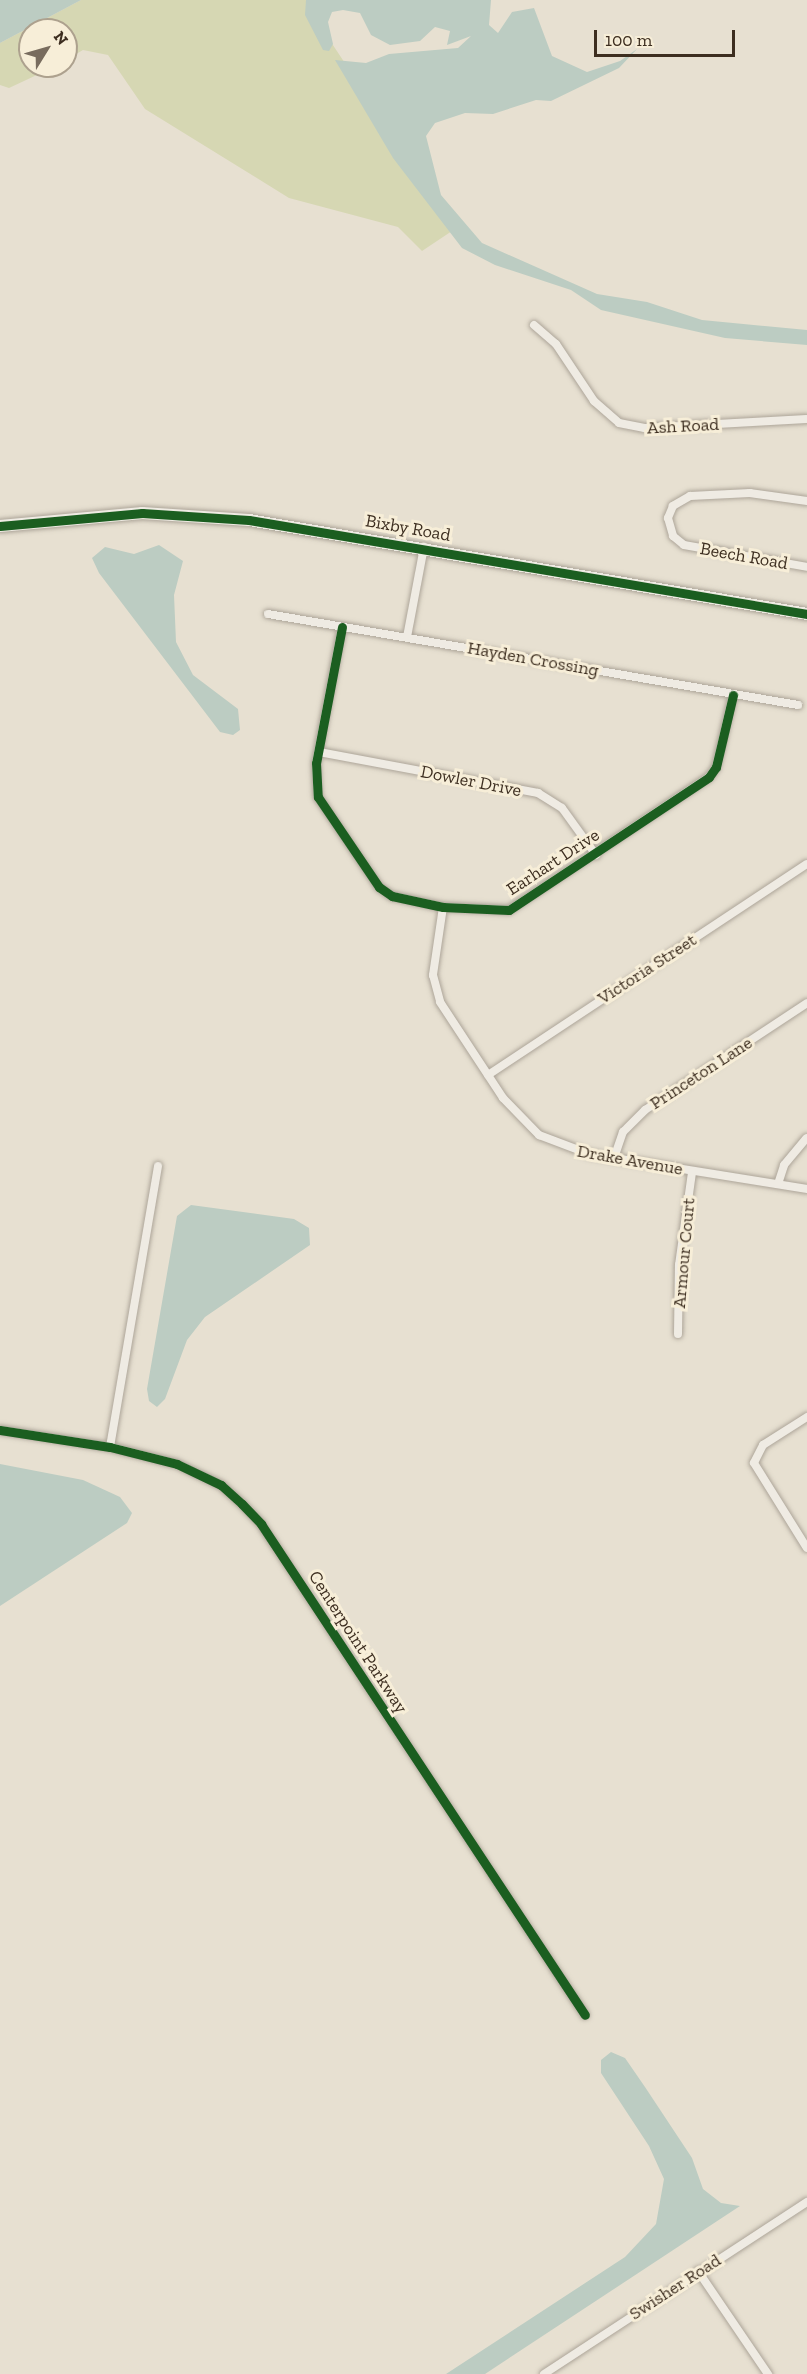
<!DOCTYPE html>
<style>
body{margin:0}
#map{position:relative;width:807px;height:2374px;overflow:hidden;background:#e7e0d1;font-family:"Zilla Slab",serif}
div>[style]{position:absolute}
.green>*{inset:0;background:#d6d7b3}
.water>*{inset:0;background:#bcccc2}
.roads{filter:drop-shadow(0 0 2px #ada599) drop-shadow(0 0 2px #ada599)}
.street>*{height:8px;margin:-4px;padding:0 4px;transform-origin:4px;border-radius:4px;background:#efebe3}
.secondary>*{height:12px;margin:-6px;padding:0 6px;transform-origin:6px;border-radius:6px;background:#efebe3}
.cycleway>*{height:9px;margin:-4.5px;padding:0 4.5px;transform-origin:4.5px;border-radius:4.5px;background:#1b5e20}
span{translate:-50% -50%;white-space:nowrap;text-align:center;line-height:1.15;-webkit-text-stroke:6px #f7eed8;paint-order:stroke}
.street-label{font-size:18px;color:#3d2e20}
.north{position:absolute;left:18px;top:18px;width:60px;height:60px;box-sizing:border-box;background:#f7eed8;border:2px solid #ada18e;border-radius:50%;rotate:53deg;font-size:16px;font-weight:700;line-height:24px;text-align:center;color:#3d2e20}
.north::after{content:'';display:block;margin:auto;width:21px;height:27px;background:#786c5e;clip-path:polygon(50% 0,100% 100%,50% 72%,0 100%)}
.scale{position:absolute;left:594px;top:30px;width:141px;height:27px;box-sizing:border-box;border:3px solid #3d2e20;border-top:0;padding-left:8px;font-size:18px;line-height:21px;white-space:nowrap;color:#3d2e20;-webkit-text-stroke:4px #f7eed8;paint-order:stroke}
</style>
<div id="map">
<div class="green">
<i style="clip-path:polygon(81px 0,313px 0,309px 9px,455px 229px,422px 251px,398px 227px,289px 198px,145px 109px,108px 55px,83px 50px,66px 60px,66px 30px,30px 30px,30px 66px,56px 66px,9px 88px,0 85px,0 43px)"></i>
</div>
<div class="water">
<i style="clip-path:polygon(0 0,81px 0,0 43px)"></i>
<i style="clip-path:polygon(306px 0,491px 0,489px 25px,498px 33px,512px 12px,534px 8px,552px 56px,587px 72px,620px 61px,637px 49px,619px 68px,551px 101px,536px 100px,493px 114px,465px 113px,435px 123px,426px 136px,441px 195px,482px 243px,597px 294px,647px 302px,702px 320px,807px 330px,807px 345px,725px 338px,601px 310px,571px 290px,495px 265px,462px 248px,393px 158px,335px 60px,366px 63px,389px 54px,458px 48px,471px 36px,447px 45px,450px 31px,435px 27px,420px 41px,390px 45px,371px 35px,360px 13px,343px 10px,332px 12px,328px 22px,333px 44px,329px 51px,323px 50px,305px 15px)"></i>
<i style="clip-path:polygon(159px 545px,183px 561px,174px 595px,176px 642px,193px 675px,238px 709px,240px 730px,233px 735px,220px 732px,99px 573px,92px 558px,105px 547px,134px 554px)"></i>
<i style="clip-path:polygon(191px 1205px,294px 1219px,309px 1228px,310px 1245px,205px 1317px,187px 1340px,165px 1399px,157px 1407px,149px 1401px,147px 1389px,177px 1216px)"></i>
<i style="clip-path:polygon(0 1464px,83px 1480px,120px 1497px,132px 1513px,127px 1523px,0 1606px)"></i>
<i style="clip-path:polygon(611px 2052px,625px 2058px,645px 2087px,692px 2158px,703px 2189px,721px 2203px,740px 2206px,485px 2374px,446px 2374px,625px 2257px,656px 2224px,664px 2179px,649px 2146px,601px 2073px,601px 2060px)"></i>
</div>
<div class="roads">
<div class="street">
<i style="left:534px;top:325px;width:29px;rotate:41deg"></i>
<i style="left:556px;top:344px;width:69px;rotate:56.3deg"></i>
<i style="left:594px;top:401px;width:33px;rotate:41deg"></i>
<i style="left:619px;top:423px;width:26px;rotate:11deg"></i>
<i style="left:645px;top:428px;width:162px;rotate:-3.2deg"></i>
<i style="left:807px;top:501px;width:58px;rotate:-172deg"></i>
<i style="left:750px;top:493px;width:60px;rotate:177.1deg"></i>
<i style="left:690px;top:496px;width:20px;rotate:150deg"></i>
<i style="left:673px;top:506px;width:13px;rotate:113deg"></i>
<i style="left:668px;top:518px;width:19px;rotate:74deg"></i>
<i style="left:673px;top:536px;width:14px;rotate:39deg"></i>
<i style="left:684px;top:545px;width:125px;rotate:10.1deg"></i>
<i style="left:268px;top:614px;width:538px;rotate:9.74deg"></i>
<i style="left:342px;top:627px;width:138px;rotate:100.8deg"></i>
<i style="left:316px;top:763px;width:34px;rotate:87deg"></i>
<i style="left:318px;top:797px;width:109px;rotate:55.9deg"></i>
<i style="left:379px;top:887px;width:16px;rotate:35deg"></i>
<i style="left:392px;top:896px;width:52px;rotate:12.2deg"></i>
<i style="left:443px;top:907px;width:66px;rotate:2.6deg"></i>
<i style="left:509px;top:910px;width:240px;rotate:-33.6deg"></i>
<i style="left:709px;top:777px;width:12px;rotate:-55deg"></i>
<i style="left:716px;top:767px;width:74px;rotate:-76.7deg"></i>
<i style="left:407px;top:637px;width:92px;rotate:-79.3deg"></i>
<i style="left:319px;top:752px;width:223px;rotate:10.6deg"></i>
<i style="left:538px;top:793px;width:28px;rotate:32deg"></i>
<i style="left:562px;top:808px;width:58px;rotate:54.1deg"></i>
<i style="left:443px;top:907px;width:69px;rotate:98.4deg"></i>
<i style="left:433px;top:975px;width:28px;rotate:75deg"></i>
<i style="left:440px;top:1002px;width:115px;rotate:56.7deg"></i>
<i style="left:503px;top:1098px;width:52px;rotate:45.8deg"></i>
<i style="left:539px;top:1135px;width:53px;rotate:20.8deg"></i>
<i style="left:589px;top:1154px;width:221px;rotate:9.1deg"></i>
<i style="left:488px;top:1075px;width:382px;rotate:-33.5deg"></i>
<i style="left:614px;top:1158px;width:28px;rotate:-71deg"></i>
<i style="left:623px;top:1132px;width:31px;rotate:-45deg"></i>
<i style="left:645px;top:1110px;width:194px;rotate:-33.4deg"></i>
<i style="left:778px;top:1184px;width:20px;rotate:-72deg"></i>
<i style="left:784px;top:1165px;width:35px;rotate:-50deg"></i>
<i style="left:678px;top:1334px;width:69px;rotate:-89.2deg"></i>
<i style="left:679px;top:1265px;width:94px;rotate:-82deg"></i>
<i style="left:807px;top:1417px;width:52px;rotate:147.5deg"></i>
<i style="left:763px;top:1445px;width:20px;rotate:117deg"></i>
<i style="left:754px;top:1463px;width:100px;rotate:58.1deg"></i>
<i style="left:0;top:1430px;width:111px;rotate:8.8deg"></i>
<i style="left:110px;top:1447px;width:69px;rotate:14.2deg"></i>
<i style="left:177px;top:1464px;width:49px;rotate:25.5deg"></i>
<i style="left:221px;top:1485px;width:28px;rotate:42deg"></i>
<i style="left:242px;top:1504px;width:28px;rotate:46deg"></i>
<i style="left:261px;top:1524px;width:588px;rotate:56.58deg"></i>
<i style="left:110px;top:1447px;width:285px;rotate:-80.3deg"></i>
<i style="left:698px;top:2271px;width:125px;rotate:55.8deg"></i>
<i style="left:544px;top:2374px;width:314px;rotate:-33.2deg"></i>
</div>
<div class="secondary">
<i style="left:0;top:526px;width:143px;rotate:-5.2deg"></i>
<i style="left:142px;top:513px;width:107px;rotate:3.7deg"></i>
<i style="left:249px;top:520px;width:566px;rotate:9.56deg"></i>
</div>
</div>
<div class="cycleway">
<i style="left:0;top:526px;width:143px;rotate:-5.2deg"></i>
<i style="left:142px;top:513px;width:107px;rotate:3.7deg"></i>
<i style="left:249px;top:520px;width:566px;rotate:9.56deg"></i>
<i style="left:342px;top:627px;width:138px;rotate:100.8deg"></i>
<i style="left:316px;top:763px;width:34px;rotate:87deg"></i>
<i style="left:318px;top:797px;width:109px;rotate:55.9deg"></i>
<i style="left:379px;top:887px;width:16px;rotate:35deg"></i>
<i style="left:392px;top:896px;width:52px;rotate:12.2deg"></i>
<i style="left:443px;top:907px;width:66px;rotate:2.6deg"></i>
<i style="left:509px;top:910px;width:240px;rotate:-33.6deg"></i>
<i style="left:709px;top:777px;width:12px;rotate:-55deg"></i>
<i style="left:716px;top:767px;width:74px;rotate:-76.7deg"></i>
<i style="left:0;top:1430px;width:111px;rotate:8.8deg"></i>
<i style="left:110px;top:1447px;width:69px;rotate:14.2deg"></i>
<i style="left:177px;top:1464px;width:49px;rotate:25.5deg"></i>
<i style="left:221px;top:1485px;width:28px;rotate:42deg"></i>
<i style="left:242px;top:1504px;width:28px;rotate:46deg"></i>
<i style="left:261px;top:1524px;width:588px;rotate:56.58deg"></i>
</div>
<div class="street-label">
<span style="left:683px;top:426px;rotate:-3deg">Ash Road</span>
<span style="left:408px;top:528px;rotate:10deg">Bixby Road</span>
<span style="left:744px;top:556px;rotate:10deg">Beech Road</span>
<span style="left:533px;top:659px;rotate:10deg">Hayden Crossing</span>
<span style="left:471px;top:781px;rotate:11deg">Dowler Drive</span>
<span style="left:553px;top:862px;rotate:-33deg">Earhart Drive</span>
<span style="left:647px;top:969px;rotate:-33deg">Victoria Street</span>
<span style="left:701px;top:1073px;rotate:-33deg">Princeton Lane</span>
<span style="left:630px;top:1160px;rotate:10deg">Drake Avenue</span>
<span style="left:684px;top:1253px;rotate:-85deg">Armour Court</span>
<span style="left:358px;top:1642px;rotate:57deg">Centerpoint Parkway</span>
<span style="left:675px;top:2287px;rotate:-33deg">Swisher Road</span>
</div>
<div class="north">N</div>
<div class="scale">100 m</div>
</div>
